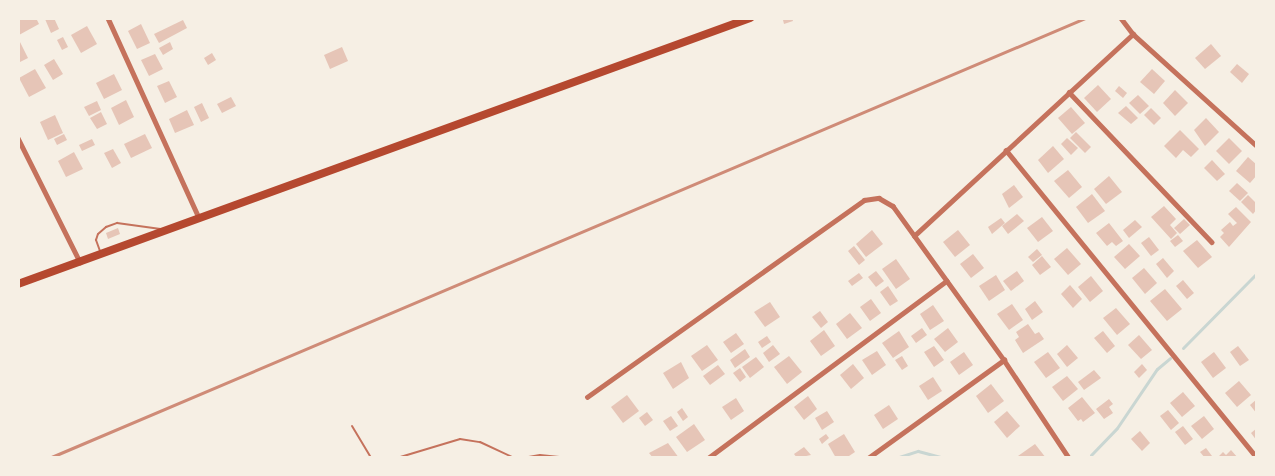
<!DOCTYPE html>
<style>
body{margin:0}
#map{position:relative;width:1275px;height:476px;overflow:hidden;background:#f6efe4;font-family:"Exo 2",sans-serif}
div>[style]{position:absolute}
.stream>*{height:3px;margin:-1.5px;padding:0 1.5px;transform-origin:1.5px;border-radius:1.5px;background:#c9d6d2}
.building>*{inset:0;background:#e6c5b7}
.service>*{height:2px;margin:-1px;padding:0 1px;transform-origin:1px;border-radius:1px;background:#c5725c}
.minor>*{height:4.5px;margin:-2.25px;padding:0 2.25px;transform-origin:2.25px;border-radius:2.25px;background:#c5725c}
.primary>*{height:8px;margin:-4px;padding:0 4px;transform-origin:4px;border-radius:4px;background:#b5482f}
.rail>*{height:3px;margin:-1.5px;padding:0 1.5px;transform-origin:1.5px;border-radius:1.5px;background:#cf8b77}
span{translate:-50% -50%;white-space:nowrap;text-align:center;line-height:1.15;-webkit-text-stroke:5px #f6efe4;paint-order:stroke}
.frame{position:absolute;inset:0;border:20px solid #f6efe4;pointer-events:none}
</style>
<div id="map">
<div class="stream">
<i style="left:1183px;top:348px;width:105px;rotate:-45.4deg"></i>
<i style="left:1091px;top:455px;width:37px;rotate:-46deg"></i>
<i style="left:1117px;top:428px;width:71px;rotate:-55.9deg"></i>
<i style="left:1157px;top:369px;width:17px;rotate:-40deg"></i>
<i style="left:896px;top:458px;width:23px;rotate:-18deg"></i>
<i style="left:918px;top:451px;width:27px;rotate:15deg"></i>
</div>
<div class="building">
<i style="clip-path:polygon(21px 18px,36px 18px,39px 24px,19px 35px,18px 20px)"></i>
<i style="clip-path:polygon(54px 18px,59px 29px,51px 33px,45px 19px)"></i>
<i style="clip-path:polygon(792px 18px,793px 21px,784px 24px,783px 20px)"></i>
<i style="clip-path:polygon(183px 20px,187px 28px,159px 43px,154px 34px)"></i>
<i style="clip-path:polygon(141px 24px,150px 43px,137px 49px,128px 31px)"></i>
<i style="clip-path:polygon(87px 26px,97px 44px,81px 53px,71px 35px)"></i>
<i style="clip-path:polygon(63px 37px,68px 47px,62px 50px,57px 40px)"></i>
<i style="clip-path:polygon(20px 42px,28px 58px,18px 63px,18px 43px)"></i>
<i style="clip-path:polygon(170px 42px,173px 49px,163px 55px,159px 48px)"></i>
<i style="clip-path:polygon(1211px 44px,1221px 56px,1205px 69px,1195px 58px)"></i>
<i style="clip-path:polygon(342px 47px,348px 61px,330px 69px,324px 55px)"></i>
<i style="clip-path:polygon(212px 53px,216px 60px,208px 65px,204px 58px)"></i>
<i style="clip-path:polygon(155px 54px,163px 69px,149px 76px,141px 60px)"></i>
<i style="clip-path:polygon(54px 59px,63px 74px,53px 80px,44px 65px)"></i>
<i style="clip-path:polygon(1237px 64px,1249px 74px,1242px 83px,1230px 72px)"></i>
<i style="clip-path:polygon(35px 69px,46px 88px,29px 97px,19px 78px)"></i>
<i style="clip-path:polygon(1152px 69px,1165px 81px,1154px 94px,1140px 82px)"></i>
<i style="clip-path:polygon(114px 74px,122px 90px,104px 99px,96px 83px)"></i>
<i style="clip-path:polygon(169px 81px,177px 97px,165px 103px,157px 86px)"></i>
<i style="clip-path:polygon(1098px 85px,1111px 99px,1097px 112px,1084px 98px)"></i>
<i style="clip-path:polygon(1119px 86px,1127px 93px,1123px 98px,1115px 91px)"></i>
<i style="clip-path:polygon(1175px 90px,1188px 103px,1175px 116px,1163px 103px)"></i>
<i style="clip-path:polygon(1138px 95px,1149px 106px,1140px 114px,1129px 103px)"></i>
<i style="clip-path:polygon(231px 97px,236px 106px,222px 113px,217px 104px)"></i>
<i style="clip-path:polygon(126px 100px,134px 117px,119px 125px,111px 108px)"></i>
<i style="clip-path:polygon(97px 101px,101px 110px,89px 116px,84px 107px)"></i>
<i style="clip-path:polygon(202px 103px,209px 118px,201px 122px,194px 107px)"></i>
<i style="clip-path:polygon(1126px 106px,1138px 118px,1131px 124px,1118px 113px)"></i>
<i style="clip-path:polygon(1071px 107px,1085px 123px,1072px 134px,1058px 118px)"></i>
<i style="clip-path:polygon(1151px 108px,1161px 118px,1154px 125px,1144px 115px)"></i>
<i style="clip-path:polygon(187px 110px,194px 125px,175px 133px,169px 119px)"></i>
<i style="clip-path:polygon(101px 112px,107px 124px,97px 129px,90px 118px)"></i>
<i style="clip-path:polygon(55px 115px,63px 133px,48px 140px,40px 122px)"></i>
<i style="clip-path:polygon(1206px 118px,1219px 132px,1205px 146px,1194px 130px)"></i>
<i style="clip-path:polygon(1180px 130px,1199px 149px,1191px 157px,1183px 150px,1176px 158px,1164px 146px)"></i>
<i style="clip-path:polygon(1076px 132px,1091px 147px,1085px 153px,1070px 138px)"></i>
<i style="clip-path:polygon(64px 134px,67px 140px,57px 145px,54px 139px)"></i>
<i style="clip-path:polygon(145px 134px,152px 148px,131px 158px,124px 144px)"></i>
<i style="clip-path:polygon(1067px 138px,1078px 148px,1071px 155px,1061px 144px)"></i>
<i style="clip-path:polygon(1229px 138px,1242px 151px,1229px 164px,1216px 151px)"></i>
<i style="clip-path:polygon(92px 139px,95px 145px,82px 151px,79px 145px)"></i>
<i style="clip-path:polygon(1053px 146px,1064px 159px,1048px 173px,1038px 160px)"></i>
<i style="clip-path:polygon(113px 149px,121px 163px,112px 168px,104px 153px)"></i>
<i style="clip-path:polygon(74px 152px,83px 169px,66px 177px,58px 161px)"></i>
<i style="clip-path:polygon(1248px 157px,1257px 165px,1257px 175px,1250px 183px,1236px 171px)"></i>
<i style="clip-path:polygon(1212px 160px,1225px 174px,1217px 181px,1204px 168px)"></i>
<i style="clip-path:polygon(1068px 170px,1082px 187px,1069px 198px,1054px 181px)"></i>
<i style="clip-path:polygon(1109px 176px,1122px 192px,1106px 204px,1094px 189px)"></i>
<i style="clip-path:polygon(1237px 183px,1248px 193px,1240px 201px,1229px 191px)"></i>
<i style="clip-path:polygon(1014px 185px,1023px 197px,1009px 208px,1002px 194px)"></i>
<i style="clip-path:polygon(1092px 194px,1105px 211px,1088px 223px,1076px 207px)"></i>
<i style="clip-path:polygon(1248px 195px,1257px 204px,1257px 209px,1253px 214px,1241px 202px)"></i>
<i style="clip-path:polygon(1164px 206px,1176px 219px,1170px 225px,1177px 233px,1171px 239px,1151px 217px)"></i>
<i style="clip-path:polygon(1236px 207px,1251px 222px,1229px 247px,1220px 237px,1224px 233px,1221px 230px,1230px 222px,1233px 226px,1237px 223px,1228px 214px)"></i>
<i style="clip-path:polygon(1017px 214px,1024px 221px,1008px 234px,1002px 226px)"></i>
<i style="clip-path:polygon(1042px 217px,1053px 231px,1038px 242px,1027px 228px)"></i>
<i style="clip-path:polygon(1001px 218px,1005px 223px,992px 234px,988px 227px)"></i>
<i style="clip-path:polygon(1184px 219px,1190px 225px,1180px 234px,1174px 228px)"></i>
<i style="clip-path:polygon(1135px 220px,1142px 227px,1129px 238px,1123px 230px)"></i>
<i style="clip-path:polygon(1109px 223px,1123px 241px,1116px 246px,1112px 242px,1107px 246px,1096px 233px)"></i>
<i style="clip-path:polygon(118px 228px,120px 234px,108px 239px,106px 233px)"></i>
<i style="clip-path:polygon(872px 230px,883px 244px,866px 257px,856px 244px)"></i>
<i style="clip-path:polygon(958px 230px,970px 245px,955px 257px,943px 242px)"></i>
<i style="clip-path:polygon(1178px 235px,1183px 241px,1175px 247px,1170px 241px)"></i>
<i style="clip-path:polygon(1149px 237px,1159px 250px,1151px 256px,1141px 243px)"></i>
<i style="clip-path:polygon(1197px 240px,1212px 257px,1198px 268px,1183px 251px)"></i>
<i style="clip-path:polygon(1129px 244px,1140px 256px,1125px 269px,1114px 257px)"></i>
<i style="clip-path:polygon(854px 246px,865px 260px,859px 265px,848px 251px)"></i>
<i style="clip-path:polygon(1067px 248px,1081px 264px,1068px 275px,1054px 259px)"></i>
<i style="clip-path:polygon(1037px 249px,1042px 255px,1033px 262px,1028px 257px)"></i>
<i style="clip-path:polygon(973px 254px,984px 268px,971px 278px,960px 264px)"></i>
<i style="clip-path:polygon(1042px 256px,1051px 267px,1040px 275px,1032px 265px)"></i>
<i style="clip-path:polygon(1163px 258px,1174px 271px,1167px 278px,1156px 264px)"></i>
<i style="clip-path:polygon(896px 259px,910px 279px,896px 289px,882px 269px)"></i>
<i style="clip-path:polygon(1144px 268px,1157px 283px,1145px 294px,1132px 278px)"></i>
<i style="clip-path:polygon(876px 271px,884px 281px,876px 287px,868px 277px)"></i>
<i style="clip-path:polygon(1017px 271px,1024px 281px,1011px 291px,1003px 281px)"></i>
<i style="clip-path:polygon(859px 273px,863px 278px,852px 286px,848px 281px)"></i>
<i style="clip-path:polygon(996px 275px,1005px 290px,989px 301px,979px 286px)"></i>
<i style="clip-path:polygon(1091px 276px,1103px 291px,1090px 302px,1078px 287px)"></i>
<i style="clip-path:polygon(1183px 280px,1194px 293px,1187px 299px,1176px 286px)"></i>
<i style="clip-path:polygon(1070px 285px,1082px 299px,1073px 308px,1061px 294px)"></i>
<i style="clip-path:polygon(888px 286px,898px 301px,890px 306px,880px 292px)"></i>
<i style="clip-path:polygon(1165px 289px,1182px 309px,1167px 321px,1150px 301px)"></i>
<i style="clip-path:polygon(871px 299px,881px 313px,870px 321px,860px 307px)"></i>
<i style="clip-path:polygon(1035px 301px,1043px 312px,1032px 320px,1025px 309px)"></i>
<i style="clip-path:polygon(770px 302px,780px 317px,765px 327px,754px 312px)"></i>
<i style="clip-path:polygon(1012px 304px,1023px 320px,1009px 330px,997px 314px)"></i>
<i style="clip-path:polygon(933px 305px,944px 321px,930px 330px,920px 314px)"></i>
<i style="clip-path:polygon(1116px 308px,1130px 324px,1117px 335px,1103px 318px)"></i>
<i style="clip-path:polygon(820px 311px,828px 322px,821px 328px,812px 317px)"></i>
<i style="clip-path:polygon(850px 313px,862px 328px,847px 339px,836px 324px)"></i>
<i style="clip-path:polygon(1028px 324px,1035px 334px,1039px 332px,1044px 339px,1023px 353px,1015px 340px,1019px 337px,1016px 332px)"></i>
<i style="clip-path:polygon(922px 328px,927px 335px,916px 343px,911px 336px)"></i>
<i style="clip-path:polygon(948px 328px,958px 342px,945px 352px,934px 339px)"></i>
<i style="clip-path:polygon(824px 330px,835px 346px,821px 356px,810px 341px)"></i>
<i style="clip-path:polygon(899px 331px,909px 347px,893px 358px,882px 343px)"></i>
<i style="clip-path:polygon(1103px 331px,1115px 346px,1107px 353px,1094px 338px)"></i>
<i style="clip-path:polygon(736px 333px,744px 344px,731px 353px,723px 342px)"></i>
<i style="clip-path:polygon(1139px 335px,1152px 350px,1141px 359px,1128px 345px)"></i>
<i style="clip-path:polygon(767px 336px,771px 342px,762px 348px,758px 342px)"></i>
<i style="clip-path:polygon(707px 345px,718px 360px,702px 371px,691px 356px)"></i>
<i style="clip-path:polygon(773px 345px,780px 354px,769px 362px,763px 353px)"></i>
<i style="clip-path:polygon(1067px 345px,1078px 358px,1067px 367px,1057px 354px)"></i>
<i style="clip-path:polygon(934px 346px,944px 360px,934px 367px,924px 352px)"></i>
<i style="clip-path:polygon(1238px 346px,1249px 360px,1240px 366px,1230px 352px)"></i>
<i style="clip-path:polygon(745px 349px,750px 357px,735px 368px,730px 360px)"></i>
<i style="clip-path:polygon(877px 351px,886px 365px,872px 375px,862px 360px)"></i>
<i style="clip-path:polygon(964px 352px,973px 365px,959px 375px,950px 362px)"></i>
<i style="clip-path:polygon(1048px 352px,1060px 368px,1046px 378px,1034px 362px)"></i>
<i style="clip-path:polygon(1214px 352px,1226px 368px,1213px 378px,1201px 362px)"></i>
<i style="clip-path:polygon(789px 356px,802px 372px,787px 384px,774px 367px)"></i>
<i style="clip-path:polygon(902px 356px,908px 366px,902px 370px,895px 360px)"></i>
<i style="clip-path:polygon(756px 357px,764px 367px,750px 378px,742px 367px)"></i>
<i style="clip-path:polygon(681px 362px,689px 378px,673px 389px,663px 373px)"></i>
<i style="clip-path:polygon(853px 364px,864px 378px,851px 389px,840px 375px)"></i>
<i style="clip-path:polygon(1142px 364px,1147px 370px,1139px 378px,1134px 372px)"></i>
<i style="clip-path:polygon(718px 365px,725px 374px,710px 385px,703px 376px)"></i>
<i style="clip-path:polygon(740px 368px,746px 377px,740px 382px,733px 373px)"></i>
<i style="clip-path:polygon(1094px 370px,1101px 378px,1084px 390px,1078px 382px)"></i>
<i style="clip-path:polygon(1067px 376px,1078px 389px,1063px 401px,1052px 387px)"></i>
<i style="clip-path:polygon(933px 377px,942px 391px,928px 400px,919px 386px)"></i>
<i style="clip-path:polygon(1239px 381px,1251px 395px,1237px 407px,1225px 393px)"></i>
<i style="clip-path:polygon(991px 384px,1004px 401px,988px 413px,976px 396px)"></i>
<i style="clip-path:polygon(1183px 392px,1195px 406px,1182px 417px,1170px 403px)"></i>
<i style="clip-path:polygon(627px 395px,639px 411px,623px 423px,611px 407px)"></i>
<i style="clip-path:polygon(808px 396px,817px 409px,804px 420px,794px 407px)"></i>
<i style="clip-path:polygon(1082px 397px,1095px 413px,1083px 422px,1081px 419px,1078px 421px,1068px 408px)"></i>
<i style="clip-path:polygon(736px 398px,744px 411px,731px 420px,722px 407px)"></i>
<i style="clip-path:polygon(1109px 399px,1113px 404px,1109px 407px,1113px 413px,1104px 419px,1096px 409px)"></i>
<i style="clip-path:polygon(1257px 399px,1257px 414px,1250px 405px)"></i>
<i style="clip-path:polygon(889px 405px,898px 419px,883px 429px,874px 415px)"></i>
<i style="clip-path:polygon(682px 408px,688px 417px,683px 421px,677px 412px)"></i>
<i style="clip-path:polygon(1168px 410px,1179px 423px,1171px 430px,1160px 416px)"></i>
<i style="clip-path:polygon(827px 411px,834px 422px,822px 430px,815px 418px)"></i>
<i style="clip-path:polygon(1007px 411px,1020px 426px,1007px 438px,994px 422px)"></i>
<i style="clip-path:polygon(647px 412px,653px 420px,645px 426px,639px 418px)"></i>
<i style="clip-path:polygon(671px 416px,678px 426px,670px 431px,663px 421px)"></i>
<i style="clip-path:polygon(1204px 416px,1214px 429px,1202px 439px,1191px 426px)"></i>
<i style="clip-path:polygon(694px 424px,705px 440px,687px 452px,676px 437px)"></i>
<i style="clip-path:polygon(1183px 426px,1193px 439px,1185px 445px,1175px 432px)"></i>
<i style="clip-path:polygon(1257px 428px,1257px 441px,1251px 433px)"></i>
<i style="clip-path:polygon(1140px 431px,1150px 443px,1142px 451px,1131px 439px)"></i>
<i style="clip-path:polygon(826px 434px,829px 438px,822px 444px,819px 439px)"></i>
<i style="clip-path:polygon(844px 434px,855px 452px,846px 458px,836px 458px,828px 444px)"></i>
<i style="clip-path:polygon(668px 443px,679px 458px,653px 458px,649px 453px)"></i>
<i style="clip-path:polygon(1035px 444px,1046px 458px,1019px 458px,1018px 456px)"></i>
<i style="clip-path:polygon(804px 447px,811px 455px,797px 458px,794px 454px)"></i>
<i style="clip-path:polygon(1206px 448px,1212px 456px,1209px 458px,1205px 458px,1200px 452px)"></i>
<i style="clip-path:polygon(1231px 450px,1238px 458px,1217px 458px,1223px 452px,1226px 455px)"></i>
</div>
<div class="service">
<i style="left:100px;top:251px;width:12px;rotate:-110deg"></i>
<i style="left:96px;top:240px;width:6px;rotate:-72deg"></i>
<i style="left:98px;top:234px;width:11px;rotate:-41deg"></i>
<i style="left:106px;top:227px;width:12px;rotate:-20deg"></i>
<i style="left:117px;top:223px;width:44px;rotate:7.8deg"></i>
<i style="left:352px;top:426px;width:37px;rotate:59deg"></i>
<i style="left:397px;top:458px;width:66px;rotate:-16.8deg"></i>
<i style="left:460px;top:439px;width:20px;rotate:9deg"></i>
<i style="left:480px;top:442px;width:38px;rotate:25deg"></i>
<i style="left:523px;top:458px;width:17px;rotate:-10deg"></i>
<i style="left:540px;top:455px;width:29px;rotate:6deg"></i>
</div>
<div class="minor">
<i style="left:108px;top:18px;width:220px;rotate:65.5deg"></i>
<i style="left:1121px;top:18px;width:20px;rotate:53deg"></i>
<i style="left:1133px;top:34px;width:167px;rotate:42.1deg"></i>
<i style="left:1069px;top:92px;width:207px;rotate:46.4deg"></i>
<i style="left:18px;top:138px;width:139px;rotate:63.4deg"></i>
<i style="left:1006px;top:150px;width:397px;rotate:50.8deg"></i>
<i style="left:914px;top:236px;width:298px;rotate:-42.7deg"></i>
<i style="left:587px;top:397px;width:340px;rotate:-35.4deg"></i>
<i style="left:864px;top:200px;width:15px;rotate:-8deg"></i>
<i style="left:879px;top:198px;width:16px;rotate:30deg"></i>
<i style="left:893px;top:206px;width:190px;rotate:54.2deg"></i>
<i style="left:1004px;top:360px;width:118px;rotate:56.4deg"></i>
<i style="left:708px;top:458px;width:297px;rotate:-36.6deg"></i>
<i style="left:868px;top:458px;width:168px;rotate:-35.8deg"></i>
</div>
<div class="primary">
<i style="left:18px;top:284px;width:779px;rotate:-19.97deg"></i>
</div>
<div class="rail">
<i style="left:49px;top:458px;width:1126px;rotate:-23.01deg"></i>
</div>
<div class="frame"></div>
</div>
